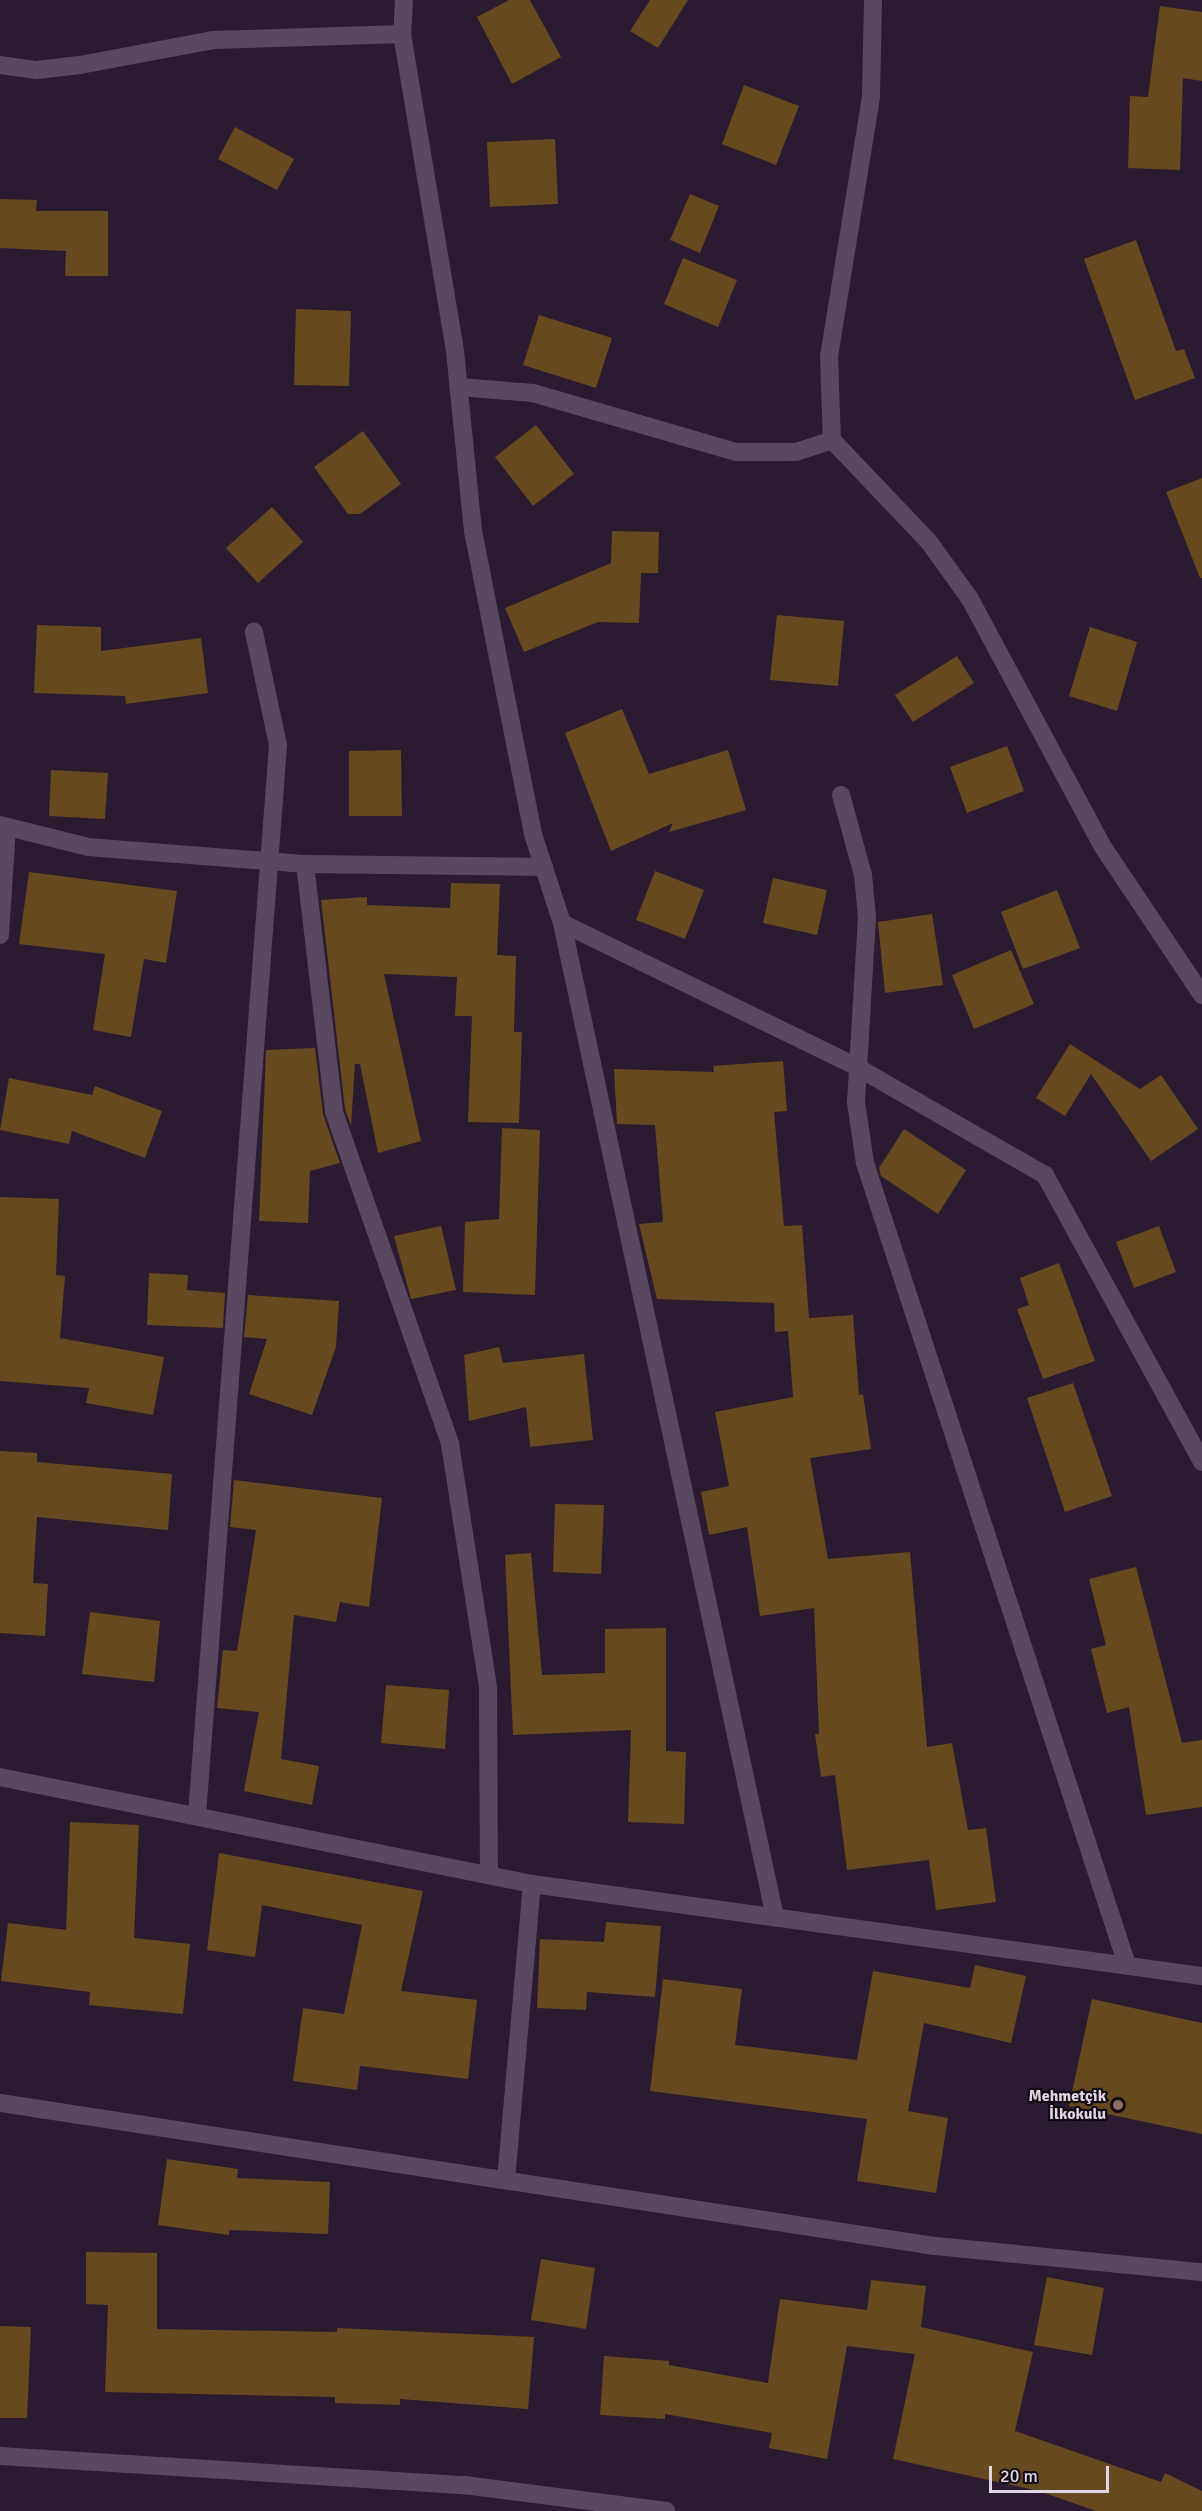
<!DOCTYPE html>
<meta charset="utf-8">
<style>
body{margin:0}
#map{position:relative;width:1202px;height:2511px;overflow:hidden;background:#2b1b31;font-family:Signika,sans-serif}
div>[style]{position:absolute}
.building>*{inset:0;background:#66491e}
.minor>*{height:18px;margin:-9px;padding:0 9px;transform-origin:9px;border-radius:9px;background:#5a4860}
.dots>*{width:16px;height:16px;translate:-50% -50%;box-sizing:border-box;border:3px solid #100912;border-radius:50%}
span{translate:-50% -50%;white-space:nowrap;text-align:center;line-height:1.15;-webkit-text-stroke:4.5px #100912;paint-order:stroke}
.poi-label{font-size:16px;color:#dfd5e4;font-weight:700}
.right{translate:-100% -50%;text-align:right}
.scale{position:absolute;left:989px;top:2466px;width:120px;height:27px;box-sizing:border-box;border:3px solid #dfd5e4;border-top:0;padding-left:8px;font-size:18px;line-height:21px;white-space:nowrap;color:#dfd5e4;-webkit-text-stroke:4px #100912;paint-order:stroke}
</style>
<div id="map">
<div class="building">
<i style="clip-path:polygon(509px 0,530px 0,561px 57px,512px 84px,477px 17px)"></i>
<i style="clip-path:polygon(650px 0,688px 0,658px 48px,630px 31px)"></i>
<i style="clip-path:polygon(1160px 6px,1202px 12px,1202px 81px,1183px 78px,1180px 170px,1128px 168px,1130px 96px,1148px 97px)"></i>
<i style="clip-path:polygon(744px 85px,799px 106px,776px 165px,722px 144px)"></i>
<i style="clip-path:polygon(235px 127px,294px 159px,277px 190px,218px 159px)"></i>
<i style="clip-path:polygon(555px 139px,558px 204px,490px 207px,487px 142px)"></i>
<i style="clip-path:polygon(690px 194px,719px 206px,700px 253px,670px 240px)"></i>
<i style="clip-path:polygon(0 199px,37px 200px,36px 211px,108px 211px,108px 276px,65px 276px,66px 251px,0 248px)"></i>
<i style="clip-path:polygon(1136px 240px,1176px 351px,1184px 349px,1195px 378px,1135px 400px,1084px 259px)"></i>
<i style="clip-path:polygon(683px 258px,737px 280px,718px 327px,664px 304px)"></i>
<i style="clip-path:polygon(296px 309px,351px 311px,349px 386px,294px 385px)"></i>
<i style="clip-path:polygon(539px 315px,612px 338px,596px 388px,523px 365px)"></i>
<i style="clip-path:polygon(536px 425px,574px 474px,533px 506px,495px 457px)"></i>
<i style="clip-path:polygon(363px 431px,401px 484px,360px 514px,348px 514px,314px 467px)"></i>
<i style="clip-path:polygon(1202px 478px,1202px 578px,1200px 578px,1166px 492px)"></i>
<i style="clip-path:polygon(272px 507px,303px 542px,258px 583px,226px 548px)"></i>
<i style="clip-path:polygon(612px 531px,659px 532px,658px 573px,641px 573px,639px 623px,598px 622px,524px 652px,505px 608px,611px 563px)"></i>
<i style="clip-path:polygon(777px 615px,844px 621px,838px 686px,770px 680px)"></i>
<i style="clip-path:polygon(37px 625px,101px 627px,101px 651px,201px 638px,208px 693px,126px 704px,125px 696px,34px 693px)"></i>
<i style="clip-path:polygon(1090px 627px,1137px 642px,1117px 711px,1069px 696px)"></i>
<i style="clip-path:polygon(957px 656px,974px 683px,913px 722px,895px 695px)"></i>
<i style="clip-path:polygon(622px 709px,649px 774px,728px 750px,746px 810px,669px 832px,673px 823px,611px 851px,565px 733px)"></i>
<i style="clip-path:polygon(1007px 746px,1024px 791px,967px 813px,950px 767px)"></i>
<i style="clip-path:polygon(401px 750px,402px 816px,349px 816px,349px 751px)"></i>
<i style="clip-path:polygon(51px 770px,108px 773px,105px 819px,49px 816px)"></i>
<i style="clip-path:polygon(655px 871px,704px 890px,685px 939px,636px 920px)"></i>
<i style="clip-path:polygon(29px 872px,177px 891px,166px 963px,144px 959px,131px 1037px,93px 1030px,105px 954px,19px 944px)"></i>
<i style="clip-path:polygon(773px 878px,827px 890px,817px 935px,763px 923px)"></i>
<i style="clip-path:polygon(451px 883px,500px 884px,497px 955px,516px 956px,514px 1032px,522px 1032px,519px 1123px,468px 1122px,472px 1016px,455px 1016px,457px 977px,384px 974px,421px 1141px,378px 1153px,360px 1064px,355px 1064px,351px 1126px,345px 1109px,321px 900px,367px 897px,367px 905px,450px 908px)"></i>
<i style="clip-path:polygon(1057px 890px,1080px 948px,1023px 969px,1001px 912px)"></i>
<i style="clip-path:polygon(932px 914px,943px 985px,885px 993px,878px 922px)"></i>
<i style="clip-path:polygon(1011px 950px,1034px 1004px,974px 1029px,952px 975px)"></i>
<i style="clip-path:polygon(1070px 1044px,1140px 1089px,1161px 1075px,1198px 1129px,1151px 1161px,1091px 1074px,1065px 1116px,1036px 1098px)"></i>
<i style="clip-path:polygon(315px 1048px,323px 1114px,340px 1163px,310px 1171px,308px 1223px,259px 1221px,266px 1050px)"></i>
<i style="clip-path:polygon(783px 1061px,787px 1111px,774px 1112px,784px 1226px,802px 1225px,809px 1318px,853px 1315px,859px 1395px,863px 1394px,871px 1449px,810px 1458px,828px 1559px,910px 1552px,927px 1747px,952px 1743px,968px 1830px,986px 1828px,996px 1902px,936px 1910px,929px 1860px,847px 1870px,835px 1775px,821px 1777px,815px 1734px,819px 1734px,814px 1608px,760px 1616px,747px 1527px,709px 1535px,701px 1492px,729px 1486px,715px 1412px,793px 1397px,788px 1331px,775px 1332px,774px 1303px,657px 1299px,639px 1224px,663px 1222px,655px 1125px,617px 1124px,614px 1069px,714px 1072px,713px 1066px)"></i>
<i style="clip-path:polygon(9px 1078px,92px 1095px,95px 1086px,162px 1111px,145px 1158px,72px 1131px,69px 1144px,0 1130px)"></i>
<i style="clip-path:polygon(502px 1128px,540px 1130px,535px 1295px,463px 1292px,465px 1222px,499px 1219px)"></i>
<i style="clip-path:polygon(904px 1129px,966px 1170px,938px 1214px,881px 1176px,879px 1168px)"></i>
<i style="clip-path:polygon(0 1197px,59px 1199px,56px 1275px,65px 1276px,60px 1338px,164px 1357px,153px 1415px,86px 1403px,89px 1388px,0 1381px)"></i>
<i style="clip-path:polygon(441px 1226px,456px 1290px,411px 1299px,394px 1236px)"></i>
<i style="clip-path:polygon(1159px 1226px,1176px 1272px,1134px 1288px,1116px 1242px)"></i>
<i style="clip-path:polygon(1059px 1263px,1095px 1361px,1043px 1379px,1017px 1309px,1029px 1305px,1020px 1278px)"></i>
<i style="clip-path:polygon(149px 1273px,188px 1275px,187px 1290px,225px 1293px,223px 1328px,147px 1325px)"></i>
<i style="clip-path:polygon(248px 1295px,339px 1301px,336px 1347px,312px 1415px,249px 1394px,267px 1339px,244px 1337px)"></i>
<i style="clip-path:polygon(499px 1347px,503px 1363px,584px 1354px,593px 1440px,530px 1447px,526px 1407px,469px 1421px,464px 1355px)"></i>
<i style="clip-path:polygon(1073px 1383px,1112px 1496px,1065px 1512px,1027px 1398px)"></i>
<i style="clip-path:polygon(0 1451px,37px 1453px,37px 1462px,172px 1474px,168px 1530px,37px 1517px,33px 1583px,48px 1584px,45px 1636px,0 1633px)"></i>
<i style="clip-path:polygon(234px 1480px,382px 1498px,369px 1607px,340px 1602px,336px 1622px,294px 1615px,281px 1759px,319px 1766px,312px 1805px,244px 1791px,259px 1712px,217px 1708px,223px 1650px,237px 1651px,256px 1530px,230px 1527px)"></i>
<i style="clip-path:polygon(555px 1504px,604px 1505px,601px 1574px,553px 1572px)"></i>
<i style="clip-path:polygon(531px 1553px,542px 1675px,605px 1673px,605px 1629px,666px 1628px,666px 1751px,686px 1752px,684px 1824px,628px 1822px,631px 1730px,513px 1735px,505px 1555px)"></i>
<i style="clip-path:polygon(1136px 1567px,1182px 1743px,1202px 1740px,1202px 1807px,1146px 1815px,1129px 1707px,1107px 1713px,1091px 1649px,1106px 1645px,1089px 1579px)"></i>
<i style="clip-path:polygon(90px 1612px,160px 1621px,154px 1682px,82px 1674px)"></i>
<i style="clip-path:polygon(386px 1685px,449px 1690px,445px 1749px,381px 1743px)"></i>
<i style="clip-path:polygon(70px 1822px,139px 1825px,134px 1938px,190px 1944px,183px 2014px,89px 2005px,90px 1992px,1px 1981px,8px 1923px,66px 1930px)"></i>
<i style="clip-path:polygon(219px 1853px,423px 1891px,401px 1991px,477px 2000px,468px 2079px,360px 2066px,357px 2090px,293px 2081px,303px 2008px,344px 2014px,362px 1925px,262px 1905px,255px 1957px,207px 1950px)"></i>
<i style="clip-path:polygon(606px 1922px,661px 1926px,655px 1997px,587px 1992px,586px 2010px,537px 2008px,540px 1939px,604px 1942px)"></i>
<i style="clip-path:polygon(975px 1965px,1026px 1976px,1011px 2043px,924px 2023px,908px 2111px,948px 2118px,936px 2193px,857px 2181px,867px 2119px,650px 2091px,663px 1979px,742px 1989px,735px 2045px,857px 2060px,873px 1971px,970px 1988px)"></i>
<i style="clip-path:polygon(1092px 1999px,1202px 2023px,1202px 2134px,1069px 2106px)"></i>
<i style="clip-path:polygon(167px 2159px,238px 2169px,237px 2178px,330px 2182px,328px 2234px,229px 2230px,229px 2235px,158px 2225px)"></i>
<i style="clip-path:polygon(86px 2252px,157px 2253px,157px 2329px,337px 2332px,337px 2328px,534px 2337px,528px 2409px,400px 2399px,400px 2405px,335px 2403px,335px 2397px,105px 2392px,108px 2305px,86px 2304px)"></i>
<i style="clip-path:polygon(541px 2259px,595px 2268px,586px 2329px,531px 2320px)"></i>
<i style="clip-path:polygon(1047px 2277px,1104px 2288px,1092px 2355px,1034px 2345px)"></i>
<i style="clip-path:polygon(871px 2280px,926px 2286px,921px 2327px,1033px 2352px,1015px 2431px,1161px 2482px,1165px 2473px,1202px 2491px,1202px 2511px,1096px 2511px,1039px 2491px,893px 2459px,915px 2354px,847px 2346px,827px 2459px,769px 2448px,772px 2433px,665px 2414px,665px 2419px,600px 2415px,604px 2356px,669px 2361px,669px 2365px,768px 2383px,780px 2299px,867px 2310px)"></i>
<i style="clip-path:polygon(0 2326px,31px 2327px,27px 2418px,0 2418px)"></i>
</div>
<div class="minor">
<i style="left:404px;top:0;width:34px;rotate:93deg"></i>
<i style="left:402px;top:34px;width:321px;rotate:80.5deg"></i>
<i style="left:455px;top:351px;width:181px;rotate:84.3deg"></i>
<i style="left:473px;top:531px;width:309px;rotate:78.8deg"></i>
<i style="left:533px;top:834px;width:94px;rotate:72deg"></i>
<i style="left:562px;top:923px;width:1017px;rotate:77.91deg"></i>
<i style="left:873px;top:0;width:97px;rotate:91.2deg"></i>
<i style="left:871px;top:97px;width:262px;rotate:99.2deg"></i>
<i style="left:829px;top:356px;width:84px;rotate:88deg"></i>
<i style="left:832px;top:440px;width:141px;rotate:46.4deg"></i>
<i style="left:929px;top:542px;width:70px;rotate:54.3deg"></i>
<i style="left:970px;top:599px;width:281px;rotate:61.8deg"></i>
<i style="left:1103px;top:847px;width:178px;rotate:56.2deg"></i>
<i style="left:0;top:65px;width:37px;rotate:8deg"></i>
<i style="left:37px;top:70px;width:43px;rotate:-6.6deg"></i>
<i style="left:80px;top:65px;width:135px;rotate:-10.6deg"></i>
<i style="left:213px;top:40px;width:189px;rotate:-1.8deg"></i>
<i style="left:459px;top:387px;width:74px;rotate:4.6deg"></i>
<i style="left:533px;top:393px;width:211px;rotate:16.2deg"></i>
<i style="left:736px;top:452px;width:60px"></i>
<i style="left:796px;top:452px;width:38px;rotate:-18deg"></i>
<i style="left:841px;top:795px;width:83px;rotate:74.6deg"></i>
<i style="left:863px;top:875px;width:42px;rotate:84.6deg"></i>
<i style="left:867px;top:917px;width:185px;rotate:93.4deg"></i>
<i style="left:856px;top:1102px;width:62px;rotate:81.6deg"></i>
<i style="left:865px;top:1163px;width:844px;rotate:71.91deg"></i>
<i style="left:0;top:825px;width:91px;rotate:14deg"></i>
<i style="left:88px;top:847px;width:218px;rotate:4.5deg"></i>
<i style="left:305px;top:864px;width:239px;rotate:0.7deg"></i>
<i style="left:305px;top:864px;width:250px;rotate:83.3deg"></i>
<i style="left:334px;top:1112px;width:352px;rotate:70.7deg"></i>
<i style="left:450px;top:1444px;width:247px;rotate:81.1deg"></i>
<i style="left:488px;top:1688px;width:187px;rotate:89.7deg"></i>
<i style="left:562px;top:923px;width:328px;rotate:26deg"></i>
<i style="left:857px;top:1067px;width:217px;rotate:29.9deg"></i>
<i style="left:1045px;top:1175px;width:327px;rotate:61.3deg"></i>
<i style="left:0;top:935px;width:108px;rotate:-86.3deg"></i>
<i style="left:0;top:1777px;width:543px;rotate:11.37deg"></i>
<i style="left:532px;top:1884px;width:676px;rotate:7.82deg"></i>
<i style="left:197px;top:1815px;width:1073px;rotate:-85.67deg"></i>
<i style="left:278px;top:745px;width:116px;rotate:-102deg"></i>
<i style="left:0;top:2103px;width:946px;rotate:8.7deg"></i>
<i style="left:935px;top:2246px;width:268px;rotate:5.6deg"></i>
<i style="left:506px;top:2180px;width:297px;rotate:-85deg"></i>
<i style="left:0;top:2456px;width:465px;rotate:3.6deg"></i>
<i style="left:464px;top:2485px;width:204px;rotate:7.3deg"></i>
</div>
<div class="dots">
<i style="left:1118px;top:2105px;background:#8d6e63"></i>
</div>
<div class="poi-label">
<span class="right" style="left:1106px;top:2105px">Mehmetçik<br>İlkokulu</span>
</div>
<div class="scale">20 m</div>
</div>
